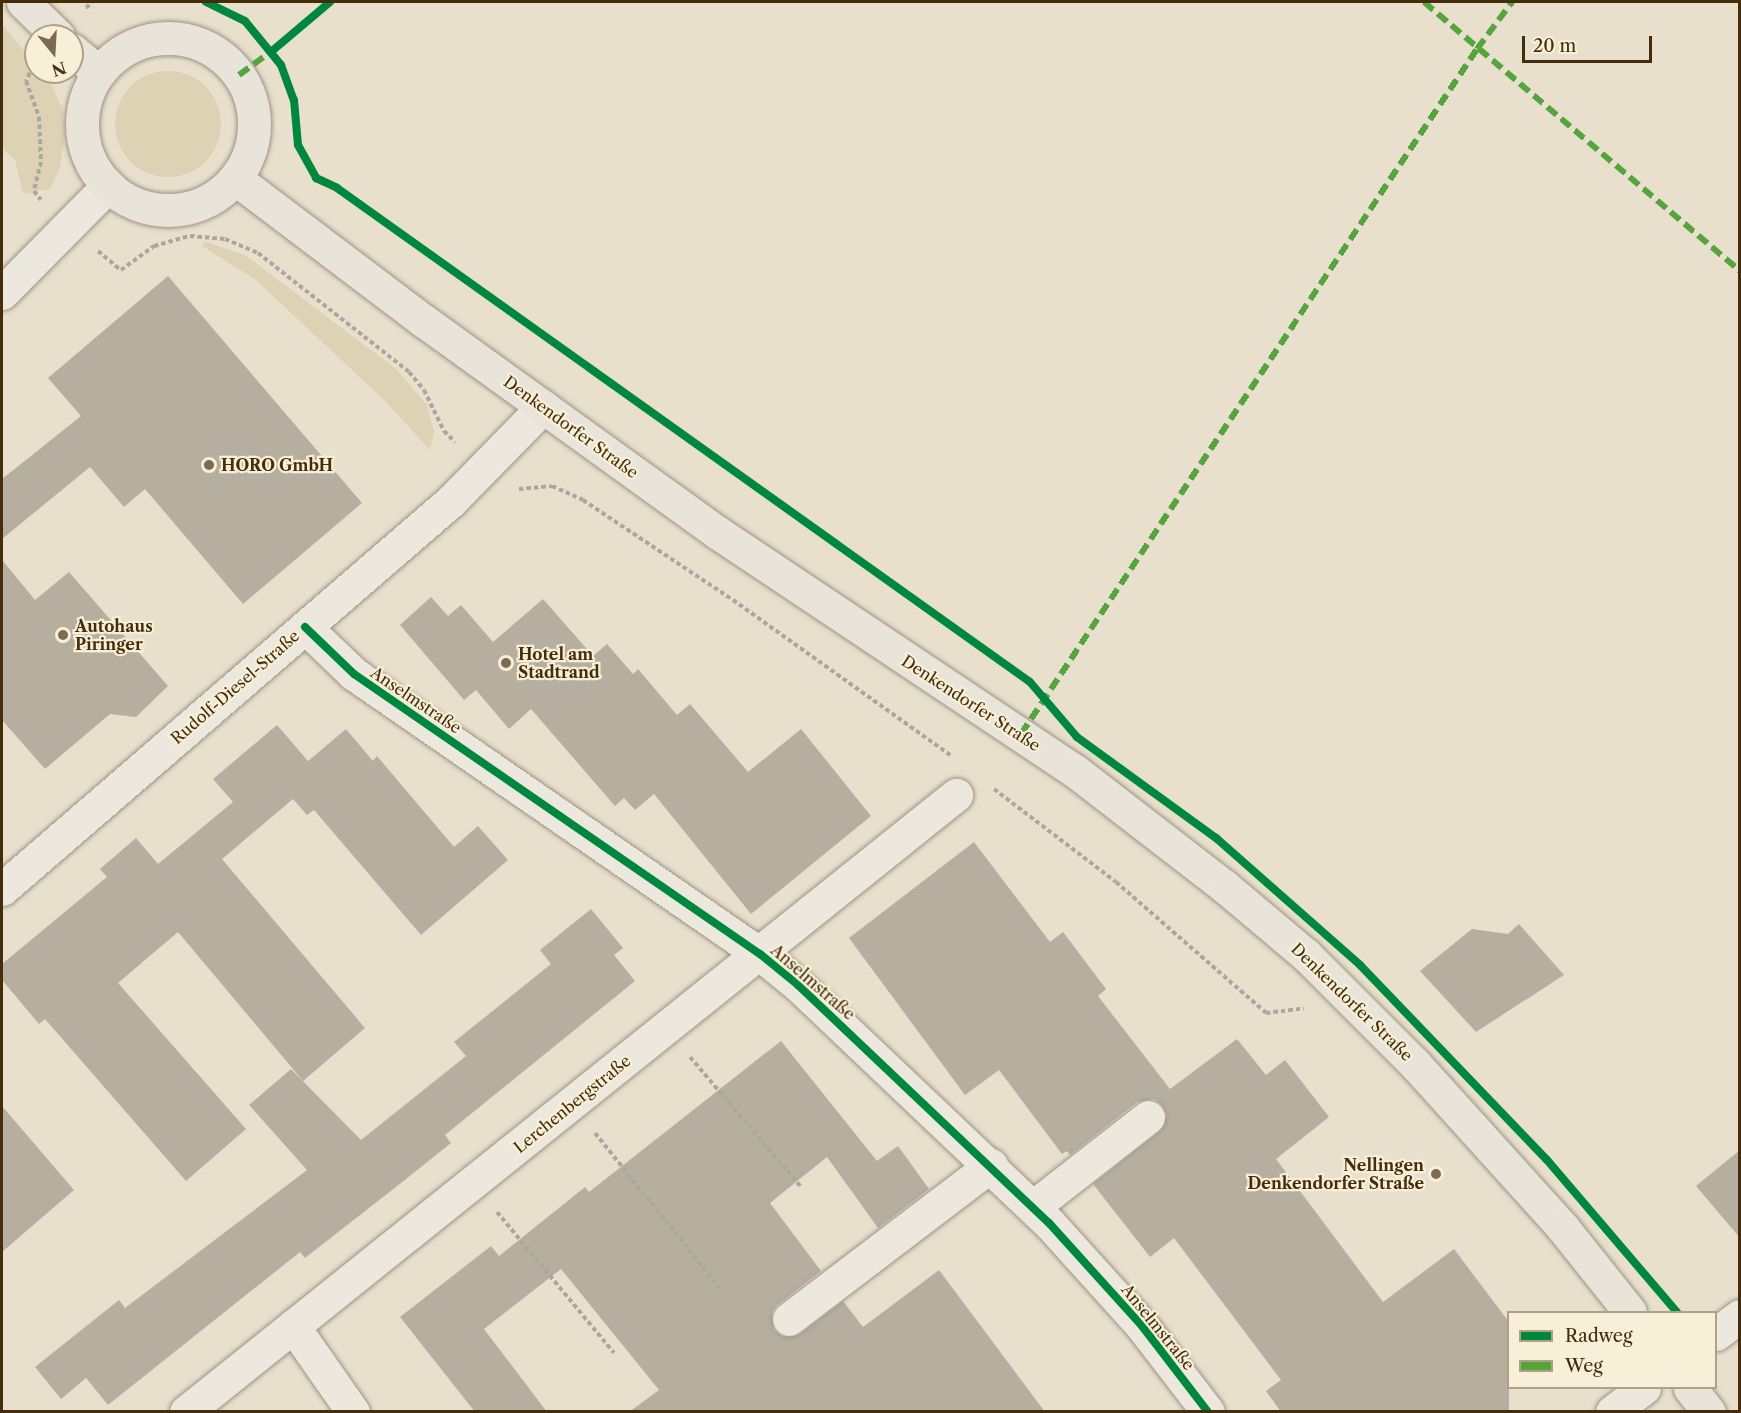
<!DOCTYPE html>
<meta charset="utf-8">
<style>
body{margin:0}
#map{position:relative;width:1741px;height:1413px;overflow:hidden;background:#e8e0cc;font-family:"Libre Caslon Text",serif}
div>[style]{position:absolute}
.green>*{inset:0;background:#ded2b5}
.round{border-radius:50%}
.building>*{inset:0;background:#b6af9f}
.path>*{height:4px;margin-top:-2px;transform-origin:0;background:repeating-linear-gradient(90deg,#aca79c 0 4.5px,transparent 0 7.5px)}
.roads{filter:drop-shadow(0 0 2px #9c9484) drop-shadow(0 0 2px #9c9484)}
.minor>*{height:33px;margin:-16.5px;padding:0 16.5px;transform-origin:16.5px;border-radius:16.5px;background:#ece8de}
.major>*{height:33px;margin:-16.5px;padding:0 16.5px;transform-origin:16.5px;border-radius:16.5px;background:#e8e4d9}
.major>.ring{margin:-16.5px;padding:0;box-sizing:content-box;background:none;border:33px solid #e8e4d9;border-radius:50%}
.quiet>*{height:6px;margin-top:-3px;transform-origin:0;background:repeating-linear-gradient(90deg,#55a43e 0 12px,transparent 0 18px)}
.cycleway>*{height:8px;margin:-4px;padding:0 4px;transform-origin:4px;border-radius:4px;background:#00873e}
.dots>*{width:16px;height:16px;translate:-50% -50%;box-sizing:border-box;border:3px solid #f7efd7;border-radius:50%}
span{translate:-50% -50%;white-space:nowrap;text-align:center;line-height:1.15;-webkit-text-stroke:4.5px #f7efd7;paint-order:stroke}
.street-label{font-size:16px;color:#452c0b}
.poi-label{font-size:16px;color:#452c0b;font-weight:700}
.left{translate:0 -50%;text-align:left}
.right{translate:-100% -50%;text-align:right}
.frame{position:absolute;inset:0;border:3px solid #452c0b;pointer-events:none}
.legend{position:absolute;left:1507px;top:1311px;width:210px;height:78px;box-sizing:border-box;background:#f7efd7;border:2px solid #b0a185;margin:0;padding:8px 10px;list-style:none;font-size:18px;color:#452c0b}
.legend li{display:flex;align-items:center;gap:12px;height:30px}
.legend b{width:30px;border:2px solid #b0a185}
.north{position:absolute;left:24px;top:24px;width:60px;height:60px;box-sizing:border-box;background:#f7efd7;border:2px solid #b0a185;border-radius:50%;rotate:162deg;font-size:16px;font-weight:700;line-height:24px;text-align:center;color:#452c0b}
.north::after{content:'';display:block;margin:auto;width:21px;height:27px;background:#7e6b4f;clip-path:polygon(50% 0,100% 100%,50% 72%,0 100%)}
.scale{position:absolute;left:1522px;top:36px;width:130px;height:27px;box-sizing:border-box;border:3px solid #452c0b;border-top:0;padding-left:8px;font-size:18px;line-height:21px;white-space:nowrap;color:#452c0b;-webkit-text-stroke:4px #f7efd7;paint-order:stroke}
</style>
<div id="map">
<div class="green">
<i style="clip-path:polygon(2px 24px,36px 65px,36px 72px,42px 72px,51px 84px,63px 110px,65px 137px,60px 168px,50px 189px,23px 194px,15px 160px,2px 148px)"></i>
<i class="round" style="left:115px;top:71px;width:106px;height:106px"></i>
<i style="clip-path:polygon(206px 242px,245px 255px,396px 369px,427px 405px,434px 432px,430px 450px,384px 400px,256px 280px,202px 246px)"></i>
</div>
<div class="building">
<i style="clip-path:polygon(168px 276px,362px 503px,243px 604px,145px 489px,124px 507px,90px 467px,2px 539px,2px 479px,81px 416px,48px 378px)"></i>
<i style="clip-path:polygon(2px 560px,35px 600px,69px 572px,168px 686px,136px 717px,110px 714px,45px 769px,2px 720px)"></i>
<i style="clip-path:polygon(431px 597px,448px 616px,461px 605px,493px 642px,543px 599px,593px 656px,607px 644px,633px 674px,638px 669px,677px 715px,690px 704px,748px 772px,801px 729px,871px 816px,751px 914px,654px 794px,635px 810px,624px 798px,615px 806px,531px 709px,509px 729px,476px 690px,464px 700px,400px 625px)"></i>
<i style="clip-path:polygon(277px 725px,308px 761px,346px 729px,373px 761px,377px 756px,454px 847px,478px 826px,508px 860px,421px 935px,314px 810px,307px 815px,293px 799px,222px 859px,365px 1028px,303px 1081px,178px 932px,118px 983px,246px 1129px,186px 1181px,45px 1019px,39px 1024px,2px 980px,2px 964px,107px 877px,100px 869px,136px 838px,158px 864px,233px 802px,213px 779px)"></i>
<i style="clip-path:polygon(974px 842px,1050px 942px,1063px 932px,1106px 989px,1098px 996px,1170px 1089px,1237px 1039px,1266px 1075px,1285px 1060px,1329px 1117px,1276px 1159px,1383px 1302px,1454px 1249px,1509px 1322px,1509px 1412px,1281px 1412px,1266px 1391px,1281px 1380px,1174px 1238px,1150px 1257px,1093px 1184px,1160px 1131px,1167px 1115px,1162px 1105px,1154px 1099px,1137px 1102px,1070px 1155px,1067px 1151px,1062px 1154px,999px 1070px,965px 1095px,849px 938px)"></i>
<i style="clip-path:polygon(591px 909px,623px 948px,614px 955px,635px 981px,445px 1135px,451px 1143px,401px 1183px,305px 1258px,300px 1252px,108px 1405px,86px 1378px,61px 1399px,35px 1367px,119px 1300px,125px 1308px,307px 1170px,249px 1105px,291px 1069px,361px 1140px,466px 1056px,454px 1042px,551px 964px,540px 950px)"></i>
<i style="clip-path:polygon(1519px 924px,1564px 975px,1476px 1032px,1420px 971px,1472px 929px,1508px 934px)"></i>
<i style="clip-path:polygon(781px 1041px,877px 1161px,898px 1146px,929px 1189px,878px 1228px,827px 1157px,770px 1203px,821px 1271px,777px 1305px,772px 1312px,774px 1330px,782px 1336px,800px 1334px,843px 1301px,863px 1327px,939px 1270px,1045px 1412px,629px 1412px,659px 1390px,561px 1269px,484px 1329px,547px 1412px,475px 1412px,400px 1317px,491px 1246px,499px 1256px,585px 1187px,589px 1192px)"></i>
<i style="clip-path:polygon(2px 1106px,74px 1190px,2px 1252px)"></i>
<i style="clip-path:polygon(1740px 1150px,1740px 1238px,1696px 1186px)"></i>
</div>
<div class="path">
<i style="left:206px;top:2px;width:43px;rotate:26deg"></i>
<i style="left:245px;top:21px;width:57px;rotate:50.7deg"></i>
<i style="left:281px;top:65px;width:37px;rotate:70deg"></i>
<i style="left:294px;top:100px;width:45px;rotate:84.9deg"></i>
<i style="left:298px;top:145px;width:38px;rotate:61deg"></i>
<i style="left:316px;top:178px;width:23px;rotate:25deg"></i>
<i style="left:337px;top:188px;width:838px;rotate:35.43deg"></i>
<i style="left:1020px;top:674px;width:43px;rotate:45.9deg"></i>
<i style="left:86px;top:8px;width:8px;rotate:-45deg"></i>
<i style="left:33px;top:66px;width:17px;rotate:115deg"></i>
<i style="left:26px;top:81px;width:38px;rotate:70deg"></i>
<i style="left:39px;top:117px;width:45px;rotate:87.5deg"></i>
<i style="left:41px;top:162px;width:30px;rotate:104deg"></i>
<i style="left:34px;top:191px;width:11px;rotate:52deg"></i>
<i style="left:98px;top:251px;width:30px;rotate:40deg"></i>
<i style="left:121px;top:270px;width:41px;rotate:-36deg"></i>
<i style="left:154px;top:246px;width:37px;rotate:-16deg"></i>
<i style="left:190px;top:236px;width:35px;rotate:5deg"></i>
<i style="left:225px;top:239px;width:36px;rotate:23deg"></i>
<i style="left:258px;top:253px;width:192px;rotate:38.2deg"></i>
<i style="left:409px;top:372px;width:23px;rotate:50deg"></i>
<i style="left:424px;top:390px;width:46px;rotate:64deg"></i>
<i style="left:444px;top:431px;width:16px;rotate:45deg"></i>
<i style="left:519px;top:489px;width:33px;rotate:-5deg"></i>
<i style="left:552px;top:486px;width:34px;rotate:24deg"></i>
<i style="left:583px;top:500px;width:180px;rotate:33.7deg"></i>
<i style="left:733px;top:600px;width:267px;rotate:35.5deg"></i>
<i style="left:994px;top:789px;width:153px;rotate:37.3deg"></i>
<i style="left:1116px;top:882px;width:199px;rotate:41.1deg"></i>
<i style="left:1266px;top:1013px;width:38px;rotate:-7deg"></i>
<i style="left:690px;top:1057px;width:171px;rotate:49.5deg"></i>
<i style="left:595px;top:1133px;width:203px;rotate:51.2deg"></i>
<i style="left:497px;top:1212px;width:183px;rotate:50.3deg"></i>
<i style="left:1670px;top:1304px;width:11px;rotate:49deg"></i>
</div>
<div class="roads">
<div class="minor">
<i style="left:2px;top:293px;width:151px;rotate:-45.3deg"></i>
<i style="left:305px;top:627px;width:68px;rotate:43.8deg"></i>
<i style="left:354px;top:674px;width:493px;rotate:34.6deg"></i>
<i style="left:760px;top:954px;width:49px;rotate:39.2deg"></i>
<i style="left:798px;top:985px;width:346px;rotate:43.5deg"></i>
<i style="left:1049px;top:1223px;width:139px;rotate:47.9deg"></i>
<i style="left:1142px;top:1326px;width:108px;rotate:52.5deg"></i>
<i style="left:2px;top:889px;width:593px;rotate:-40.83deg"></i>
<i style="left:451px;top:501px;width:132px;rotate:-45.6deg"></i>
<i style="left:1033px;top:1207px;width:146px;rotate:-38deg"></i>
<i style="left:789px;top:1319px;width:254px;rotate:-37.3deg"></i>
<i style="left:293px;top:1326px;width:105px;rotate:55.1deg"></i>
<i style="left:1716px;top:1334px;width:30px;rotate:-37deg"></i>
<i style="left:186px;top:1412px;width:987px;rotate:-38.71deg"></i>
<i style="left:1612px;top:1412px;width:40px;rotate:-37deg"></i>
</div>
<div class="major">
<i style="left:23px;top:2px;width:49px;rotate:44.2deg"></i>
<i class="ring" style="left:82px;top:38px;width:139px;height:139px"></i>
<i style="left:72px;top:50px;width:35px;rotate:40deg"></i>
<i style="left:236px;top:179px;width:236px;rotate:37.1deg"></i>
<i style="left:424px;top:321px;width:362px;rotate:35.8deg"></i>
<i style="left:718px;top:533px;width:429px;rotate:33.7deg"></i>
<i style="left:1075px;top:771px;width:188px;rotate:37.7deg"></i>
<i style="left:1224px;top:886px;width:107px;rotate:40.1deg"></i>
<i style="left:1306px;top:955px;width:154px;rotate:45deg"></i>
<i style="left:1415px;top:1064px;width:221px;rotate:47.9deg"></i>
<i style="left:1563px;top:1228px;width:107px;rotate:51.4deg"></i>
<i style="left:1690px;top:1388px;width:31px;rotate:52deg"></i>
</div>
</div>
<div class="quiet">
<i style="left:1424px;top:2px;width:415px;rotate:40.4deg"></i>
<i style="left:239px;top:75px;width:42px;rotate:-36.3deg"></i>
<i style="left:1021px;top:734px;width:823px;rotate:-56.35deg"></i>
<i style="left:1477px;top:49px;width:59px;rotate:-53.3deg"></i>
</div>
<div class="cycleway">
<i style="left:206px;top:2px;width:43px;rotate:26deg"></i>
<i style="left:245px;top:21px;width:57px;rotate:50.7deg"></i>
<i style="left:281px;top:65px;width:37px;rotate:70deg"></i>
<i style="left:294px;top:100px;width:45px;rotate:84.9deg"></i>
<i style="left:298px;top:145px;width:38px;rotate:61deg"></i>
<i style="left:316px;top:178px;width:23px;rotate:25deg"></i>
<i style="left:337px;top:188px;width:851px;rotate:35.48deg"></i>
<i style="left:1030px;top:682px;width:72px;rotate:49.5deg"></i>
<i style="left:1077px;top:737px;width:172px;rotate:36deg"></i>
<i style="left:1216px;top:838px;width:192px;rotate:41.4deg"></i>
<i style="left:1360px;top:965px;width:270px;rotate:46.2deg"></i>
<i style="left:1547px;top:1160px;width:200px;rotate:49.5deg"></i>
<i style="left:272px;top:51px;width:76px;rotate:-40.2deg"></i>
<i style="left:305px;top:627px;width:68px;rotate:43.8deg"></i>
<i style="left:354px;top:674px;width:493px;rotate:34.6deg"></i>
<i style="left:760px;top:954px;width:49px;rotate:39.2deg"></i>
<i style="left:798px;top:985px;width:346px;rotate:43.5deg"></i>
<i style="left:1049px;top:1223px;width:139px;rotate:47.9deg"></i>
<i style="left:1142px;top:1326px;width:108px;rotate:52.5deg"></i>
</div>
<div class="dots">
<i style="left:209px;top:465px;background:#7e6b4f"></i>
<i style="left:63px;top:635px;background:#7e6b4f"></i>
<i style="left:506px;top:663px;background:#7e6b4f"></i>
<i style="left:1436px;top:1174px;background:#7e6b4f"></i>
</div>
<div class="street-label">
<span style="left:571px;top:427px;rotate:36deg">Denkendorfer Straße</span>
<span style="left:235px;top:687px;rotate:-41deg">Rudolf-Diesel-Straße</span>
<span style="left:416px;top:700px;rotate:34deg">Anselmstraße</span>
<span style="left:971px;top:703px;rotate:33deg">Denkendorfer Straße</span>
<span style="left:813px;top:982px;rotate:41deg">Anselmstraße</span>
<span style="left:1352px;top:1002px;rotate:44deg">Denkendorfer Straße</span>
<span style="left:572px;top:1104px;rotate:-39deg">Lerchenbergstraße</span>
<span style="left:1158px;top:1327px;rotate:51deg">Anselmstraße</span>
</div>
<div class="poi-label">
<span class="left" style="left:221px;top:465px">HORO GmbH</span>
<span class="left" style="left:75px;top:635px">Autohaus<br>Piringer</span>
<span class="left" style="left:518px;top:663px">Hotel am<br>Stadtrand</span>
<span class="right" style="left:1424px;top:1174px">Nellingen<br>Denkendorfer Straße</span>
</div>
<div class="frame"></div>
<ul class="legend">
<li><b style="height:8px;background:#00873e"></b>Radweg</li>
<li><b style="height:8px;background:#55a43e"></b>Weg</li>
</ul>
<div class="north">N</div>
<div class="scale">20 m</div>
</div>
